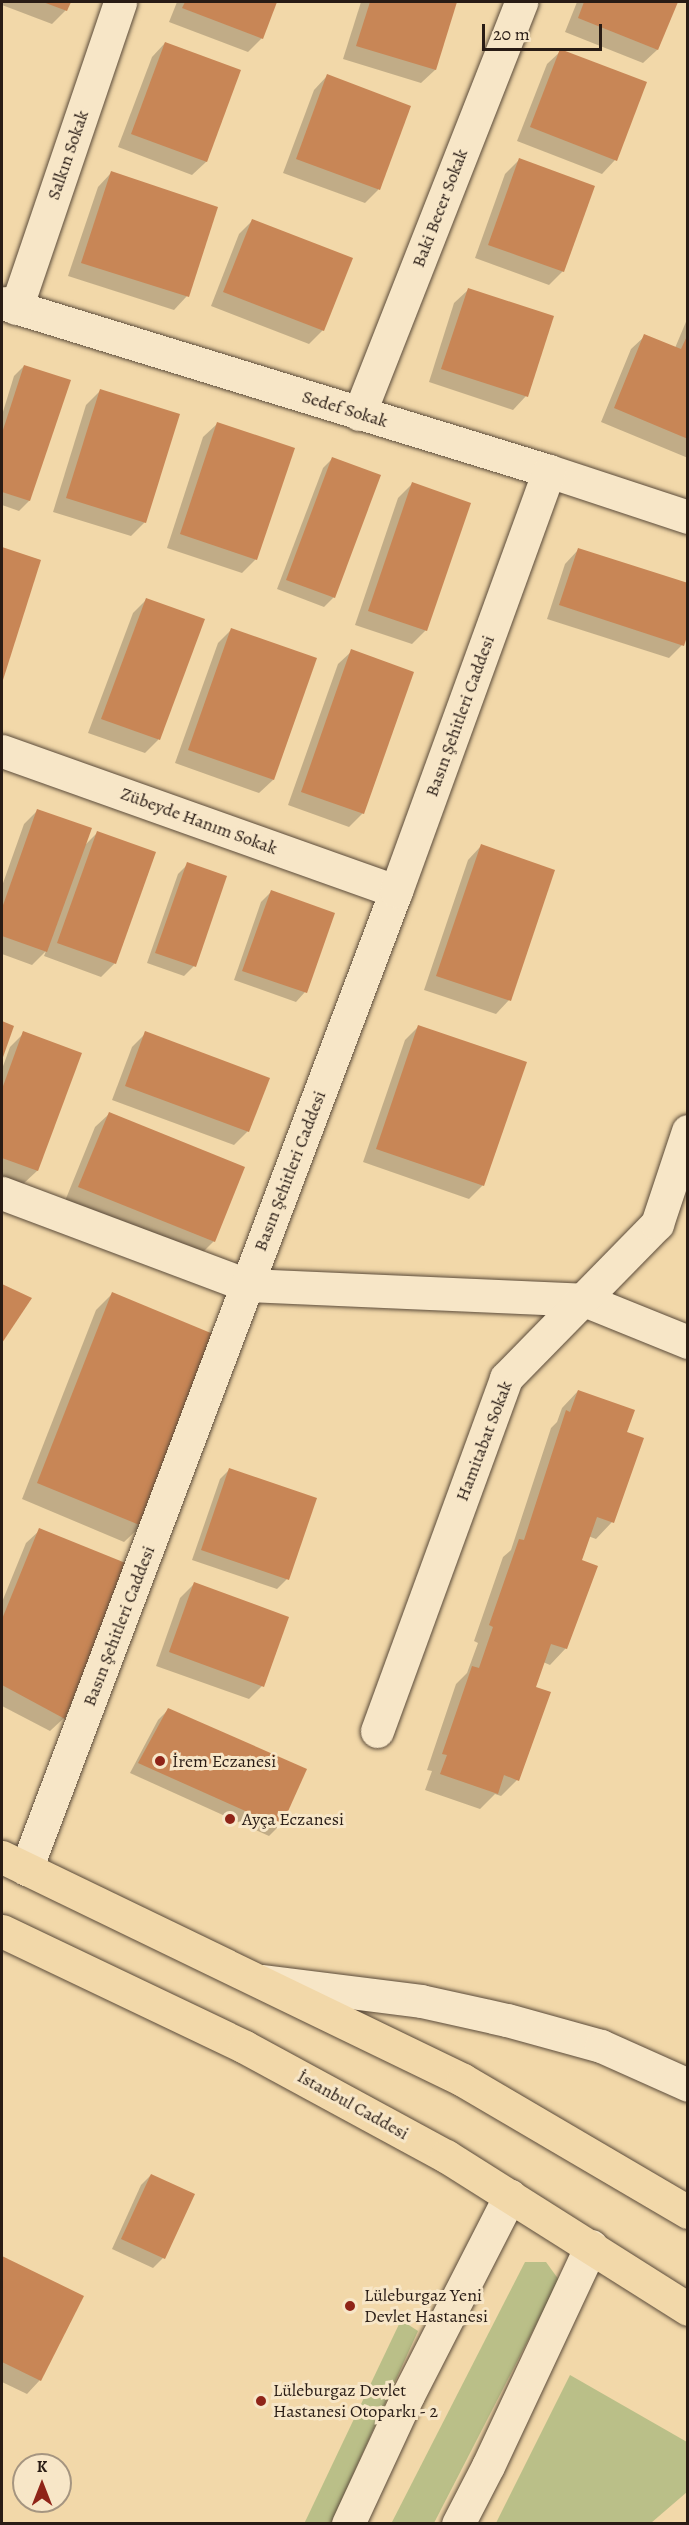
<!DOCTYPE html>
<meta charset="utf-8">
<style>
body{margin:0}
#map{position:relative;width:689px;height:2525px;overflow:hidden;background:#f2d8a9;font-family:Alegreya,serif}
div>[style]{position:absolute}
.green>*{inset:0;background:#babf88}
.shadow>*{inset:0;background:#0003}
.building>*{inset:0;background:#c88656}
.roads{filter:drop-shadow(0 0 2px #5b4b3a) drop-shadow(0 0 2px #5b4b3a)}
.minor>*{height:33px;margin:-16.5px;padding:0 16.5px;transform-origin:16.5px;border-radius:16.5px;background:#f7e6c7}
.highway>*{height:33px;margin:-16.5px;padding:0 16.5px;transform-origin:16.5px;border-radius:16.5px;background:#f2d8a9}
.dots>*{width:16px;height:16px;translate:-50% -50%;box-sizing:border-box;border:3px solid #f7e6c7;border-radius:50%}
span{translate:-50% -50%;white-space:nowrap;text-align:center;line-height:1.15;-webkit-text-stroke:6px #f7e6c7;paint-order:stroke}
.street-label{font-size:18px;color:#291c15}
.poi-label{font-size:18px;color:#291c15}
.left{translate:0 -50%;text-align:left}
.frame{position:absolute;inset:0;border:3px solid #291c15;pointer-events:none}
.north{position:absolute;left:12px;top:2453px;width:60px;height:60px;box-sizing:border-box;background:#f7e6c7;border:2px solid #a59580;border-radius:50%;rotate:0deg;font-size:16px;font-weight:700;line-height:24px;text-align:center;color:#291c15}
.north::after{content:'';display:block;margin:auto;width:21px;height:27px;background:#8f2418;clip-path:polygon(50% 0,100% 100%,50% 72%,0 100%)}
.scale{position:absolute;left:482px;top:24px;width:120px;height:27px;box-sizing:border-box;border:3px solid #291c15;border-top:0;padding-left:8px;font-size:18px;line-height:21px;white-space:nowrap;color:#291c15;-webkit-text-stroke:4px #f7e6c7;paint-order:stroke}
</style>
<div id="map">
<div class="green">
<i style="clip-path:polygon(525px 2262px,546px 2262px,559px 2280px,434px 2523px,391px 2524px)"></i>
<i style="clip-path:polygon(401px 2320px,418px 2331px,331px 2523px,304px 2524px)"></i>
<i style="clip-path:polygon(570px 2375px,687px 2442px,687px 2492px,651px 2523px,496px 2523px)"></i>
</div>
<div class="shadow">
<i style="clip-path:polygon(2px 2px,69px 2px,66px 10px,52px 24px,2px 5px)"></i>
<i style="clip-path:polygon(177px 2px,276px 2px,262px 38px,248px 52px,169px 22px)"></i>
<i style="clip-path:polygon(361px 2px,456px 2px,435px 70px,421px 83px,343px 59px)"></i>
<i style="clip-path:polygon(577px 2px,676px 2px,657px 50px,643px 63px,565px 32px)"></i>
<i style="clip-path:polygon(165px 43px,239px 71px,206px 162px,192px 175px,118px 147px,152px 57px)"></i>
<i style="clip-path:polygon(561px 51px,615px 160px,602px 174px,517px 141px,547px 64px)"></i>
<i style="clip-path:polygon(327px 76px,409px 107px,378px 190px,365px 203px,283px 173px,314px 90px)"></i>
<i style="clip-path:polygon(519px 160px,563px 271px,549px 285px,475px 258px,505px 174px)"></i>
<i style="clip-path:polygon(111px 173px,187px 296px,174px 310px,68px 276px,98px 187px)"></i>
<i style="clip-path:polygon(253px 220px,323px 330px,309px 344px,211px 306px,239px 234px)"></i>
<i style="clip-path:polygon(468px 290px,526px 396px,513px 410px,429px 382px,454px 303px)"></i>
<i style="clip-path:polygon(688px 317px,688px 458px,601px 422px,631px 349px,645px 336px,675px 348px)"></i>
<i style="clip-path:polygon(24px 366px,29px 501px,19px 511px,2px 505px,2px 415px,14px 376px)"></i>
<i style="clip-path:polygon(100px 391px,145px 522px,131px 536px,53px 512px,86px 405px)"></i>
<i style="clip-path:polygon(217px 424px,256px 559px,242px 573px,167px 548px,203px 437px)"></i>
<i style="clip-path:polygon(333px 458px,334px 597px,324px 607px,277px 589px,323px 468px)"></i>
<i style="clip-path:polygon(412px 484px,426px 630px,412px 644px,355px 625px,398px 498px)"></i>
<i style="clip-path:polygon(2px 549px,40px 560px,2px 679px)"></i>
<i style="clip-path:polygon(578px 550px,682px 645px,669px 658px,547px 619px,565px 564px)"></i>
<i style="clip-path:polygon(147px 599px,203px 620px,158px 740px,145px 753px,88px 733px,133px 613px)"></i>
<i style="clip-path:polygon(232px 629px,273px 780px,259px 793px,175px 763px,218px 643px)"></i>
<i style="clip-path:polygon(352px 651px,363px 813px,349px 827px,288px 805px,338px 664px)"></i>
<i style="clip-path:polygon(37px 811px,84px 846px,97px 833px,115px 963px,101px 977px,44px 956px,46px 951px,32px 965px,2px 954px,2px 886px,24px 824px)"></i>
<i style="clip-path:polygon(481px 846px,509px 1000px,496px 1014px,424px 990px,468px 860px)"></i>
<i style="clip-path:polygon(188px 864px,194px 966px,184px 976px,147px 963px,178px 874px)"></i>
<i style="clip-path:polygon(271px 892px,305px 992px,296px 1002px,234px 980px,261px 902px)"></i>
<i style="clip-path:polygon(419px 1026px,483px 1185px,469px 1199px,363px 1162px,405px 1040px)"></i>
<i style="clip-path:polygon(24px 1033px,80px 1054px,37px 1171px,23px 1184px,2px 1176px,2px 1069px,10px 1047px)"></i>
<i style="clip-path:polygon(146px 1033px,248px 1131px,234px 1145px,112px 1100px,132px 1047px)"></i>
<i style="clip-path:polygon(109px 1114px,214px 1241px,200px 1255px,65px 1201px,95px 1127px)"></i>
<i style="clip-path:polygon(2px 1286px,30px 1298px,2px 1341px)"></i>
<i style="clip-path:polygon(112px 1294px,141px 1526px,124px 1542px,22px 1499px,96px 1310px)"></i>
<i style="clip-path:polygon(578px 1391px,625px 1433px,612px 1522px,596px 1539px,588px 1536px,580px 1561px,566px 1648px,550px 1665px,543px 1662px,534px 1688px,517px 1780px,501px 1796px,495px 1794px,480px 1809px,425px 1790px,432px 1771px,427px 1770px,456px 1684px,467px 1673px,478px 1643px,474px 1641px,503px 1557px,511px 1550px,551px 1428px,557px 1422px,562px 1408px)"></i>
<i style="clip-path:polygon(230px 1469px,287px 1579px,277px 1589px,192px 1560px,220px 1479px)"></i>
<i style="clip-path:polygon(40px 1530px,64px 1718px,50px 1731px,2px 1706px,2px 1602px,26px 1543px)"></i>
<i style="clip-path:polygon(194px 1584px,262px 1686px,249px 1699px,156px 1666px,180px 1598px)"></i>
<i style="clip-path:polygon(168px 1710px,305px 1769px,279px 1826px,269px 1836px,130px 1773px,158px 1720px)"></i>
<i style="clip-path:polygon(151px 2175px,193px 2194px,163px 2258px,153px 2268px,112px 2249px,141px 2185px)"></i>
<i style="clip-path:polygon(2px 2258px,82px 2297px,40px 2380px,27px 2394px,2px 2382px)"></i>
</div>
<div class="building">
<i style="clip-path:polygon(43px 2px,71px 2px,67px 11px)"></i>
<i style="clip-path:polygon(185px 2px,277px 2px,263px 39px,182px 8px)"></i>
<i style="clip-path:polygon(370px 2px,457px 2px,436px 70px,356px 46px)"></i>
<i style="clip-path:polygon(584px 2px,678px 2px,658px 50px,578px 18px)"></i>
<i style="clip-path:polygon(165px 42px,241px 70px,207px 162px,131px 134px)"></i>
<i style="clip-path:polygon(560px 49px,647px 82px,617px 161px,530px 127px)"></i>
<i style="clip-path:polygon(327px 74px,411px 106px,380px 190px,296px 159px)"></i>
<i style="clip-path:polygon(519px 158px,595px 186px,564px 272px,488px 245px)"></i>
<i style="clip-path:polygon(111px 171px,218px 207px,189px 297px,81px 263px)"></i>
<i style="clip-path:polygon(252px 219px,353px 258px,324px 331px,223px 292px)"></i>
<i style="clip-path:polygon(468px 288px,554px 316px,528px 397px,441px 369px)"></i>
<i style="clip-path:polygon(644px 334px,681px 349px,688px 334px,688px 439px,614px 408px)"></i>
<i style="clip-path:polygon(24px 365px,71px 380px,30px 501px,2px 492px,2px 433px)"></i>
<i style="clip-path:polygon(100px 389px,180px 414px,146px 523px,66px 498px)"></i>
<i style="clip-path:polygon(217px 422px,295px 448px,257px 560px,180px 534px)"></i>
<i style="clip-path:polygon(332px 457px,381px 475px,335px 598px,286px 580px)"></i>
<i style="clip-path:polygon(412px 482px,471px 503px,427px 631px,368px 611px)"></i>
<i style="clip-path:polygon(2px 547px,41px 560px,3px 680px,2px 679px)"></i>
<i style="clip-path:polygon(578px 548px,688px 583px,688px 633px,684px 646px,559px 605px)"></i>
<i style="clip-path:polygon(146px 598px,205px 619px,160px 740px,101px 719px)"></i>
<i style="clip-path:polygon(231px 628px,317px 658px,274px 780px,188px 750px)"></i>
<i style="clip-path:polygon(351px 649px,414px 672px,364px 814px,301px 792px)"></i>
<i style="clip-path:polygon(37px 809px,92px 828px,47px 952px,2px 936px,2px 908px)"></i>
<i style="clip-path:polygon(97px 831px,156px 852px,116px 964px,57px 943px)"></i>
<i style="clip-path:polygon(481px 844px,555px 870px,511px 1001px,436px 976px)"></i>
<i style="clip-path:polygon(187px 862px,227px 876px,196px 967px,155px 953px)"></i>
<i style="clip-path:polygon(271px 890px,335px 913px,307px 993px,242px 971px)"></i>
<i style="clip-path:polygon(2px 1021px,14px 1026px,2px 1060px)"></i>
<i style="clip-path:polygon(418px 1025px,527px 1062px,484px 1186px,376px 1149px)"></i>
<i style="clip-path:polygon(23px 1031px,82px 1053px,38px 1171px,2px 1158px,2px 1089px)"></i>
<i style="clip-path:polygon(145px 1031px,270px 1078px,249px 1132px,125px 1086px)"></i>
<i style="clip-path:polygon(109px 1112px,245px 1167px,215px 1242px,78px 1187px)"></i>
<i style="clip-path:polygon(2px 1284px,32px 1298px,2px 1343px)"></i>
<i style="clip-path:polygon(112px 1292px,218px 1336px,142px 1526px,37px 1483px)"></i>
<i style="clip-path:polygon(578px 1390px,635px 1410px,627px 1432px,644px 1438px,614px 1523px,597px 1517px,582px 1560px,598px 1566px,567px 1649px,551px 1644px,536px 1687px,551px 1692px,519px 1781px,504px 1775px,498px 1794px,440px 1774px,447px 1755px,442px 1754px,472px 1666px,479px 1668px,493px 1627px,489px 1625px,519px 1539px,524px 1540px,566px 1410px,570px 1412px)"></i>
<i style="clip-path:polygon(229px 1468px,317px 1498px,289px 1580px,201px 1550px)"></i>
<i style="clip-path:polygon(39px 1528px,128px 1564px,65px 1719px,2px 1685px,2px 1619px)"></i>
<i style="clip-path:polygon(194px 1582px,289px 1617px,264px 1687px,169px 1652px)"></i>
<i style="clip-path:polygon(168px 1708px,307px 1769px,281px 1827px,138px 1763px)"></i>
<i style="clip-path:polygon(151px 2174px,195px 2194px,165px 2259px,121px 2239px)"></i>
<i style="clip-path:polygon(2px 2256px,84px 2296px,41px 2381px,2px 2362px)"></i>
</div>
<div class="roads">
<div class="minor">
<i style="left:2px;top:303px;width:572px;rotate:17.07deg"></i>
<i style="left:549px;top:471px;width:146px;rotate:18.3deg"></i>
<i style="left:16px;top:308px;width:323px;rotate:-71.2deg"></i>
<i style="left:359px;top:414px;width:443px;rotate:-68.5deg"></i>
<i style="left:2px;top:751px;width:418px;rotate:19.6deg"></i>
<i style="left:2px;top:1193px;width:262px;rotate:20.6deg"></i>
<i style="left:247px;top:1285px;width:337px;rotate:2.5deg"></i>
<i style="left:584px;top:1300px;width:112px;rotate:22deg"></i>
<i style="left:377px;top:1731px;width:376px;rotate:-69.9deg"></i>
<i style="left:506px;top:1378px;width:216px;rotate:-45.6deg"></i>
<i style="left:657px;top:1224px;width:98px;rotate:-71.6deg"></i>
<i style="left:26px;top:1869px;width:1046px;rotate:-69.28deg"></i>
<i style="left:396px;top:891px;width:447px;rotate:-70deg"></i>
<i style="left:263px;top:1981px;width:159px;rotate:7.2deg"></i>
<i style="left:421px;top:2001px;width:88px;rotate:12.5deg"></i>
<i style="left:507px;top:2020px;width:98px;rotate:15.5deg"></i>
<i style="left:601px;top:2046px;width:95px;rotate:24.1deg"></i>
<i style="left:348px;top:2524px;width:142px;rotate:-65.1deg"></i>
<i style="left:408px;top:2395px;width:224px;rotate:-62.9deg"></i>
<i style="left:458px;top:2524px;width:65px;rotate:-62.7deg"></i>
<i style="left:488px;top:2466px;width:243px;rotate:-64.9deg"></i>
</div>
<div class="highway">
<i style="left:2px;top:1857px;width:512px;rotate:25.81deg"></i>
<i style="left:463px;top:2080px;width:261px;rotate:30.4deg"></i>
<i style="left:2px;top:1931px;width:269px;rotate:25.5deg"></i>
<i style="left:245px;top:2047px;width:229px;rotate:28.5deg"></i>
<i style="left:446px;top:2156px;width:286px;rotate:32.3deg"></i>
</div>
</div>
<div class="dots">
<i style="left:160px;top:1761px;background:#8f2418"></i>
<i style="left:230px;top:1819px;background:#8f2418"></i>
<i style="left:350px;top:2306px;background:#8f2418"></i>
<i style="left:261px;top:2401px;background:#8f2418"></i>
</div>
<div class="street-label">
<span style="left:68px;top:155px;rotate:-71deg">Salkın Sokak</span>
<span style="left:440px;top:208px;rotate:-69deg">Baki Becer Sokak</span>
<span style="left:345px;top:409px;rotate:17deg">Sedef Sokak</span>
<span style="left:460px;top:716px;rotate:-70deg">Basın Şehitleri Caddesi</span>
<span style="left:199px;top:821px;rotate:20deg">Zübeyde Hanım Sokak</span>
<span style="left:290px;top:1171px;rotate:-69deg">Basın Şehitleri Caddesi</span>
<span style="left:484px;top:1441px;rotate:-69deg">Hamitabat Sokak</span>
<span style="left:119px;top:1626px;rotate:-69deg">Basın Şehitleri Caddesi</span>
<span style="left:353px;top:2105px;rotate:29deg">İstanbul Caddesi</span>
</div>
<div class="poi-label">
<span class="left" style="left:172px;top:1761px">İrem Eczanesi</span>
<span class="left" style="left:242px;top:1819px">Ayça Eczanesi</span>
<span class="left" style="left:364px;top:2306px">Lüleburgaz Yeni<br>Devlet Hastanesi</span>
<span class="left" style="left:273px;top:2401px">Lüleburgaz Devlet<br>Hastanesi Otoparkı - 2</span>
</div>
<div class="frame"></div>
<div class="north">K</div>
<div class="scale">20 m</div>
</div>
